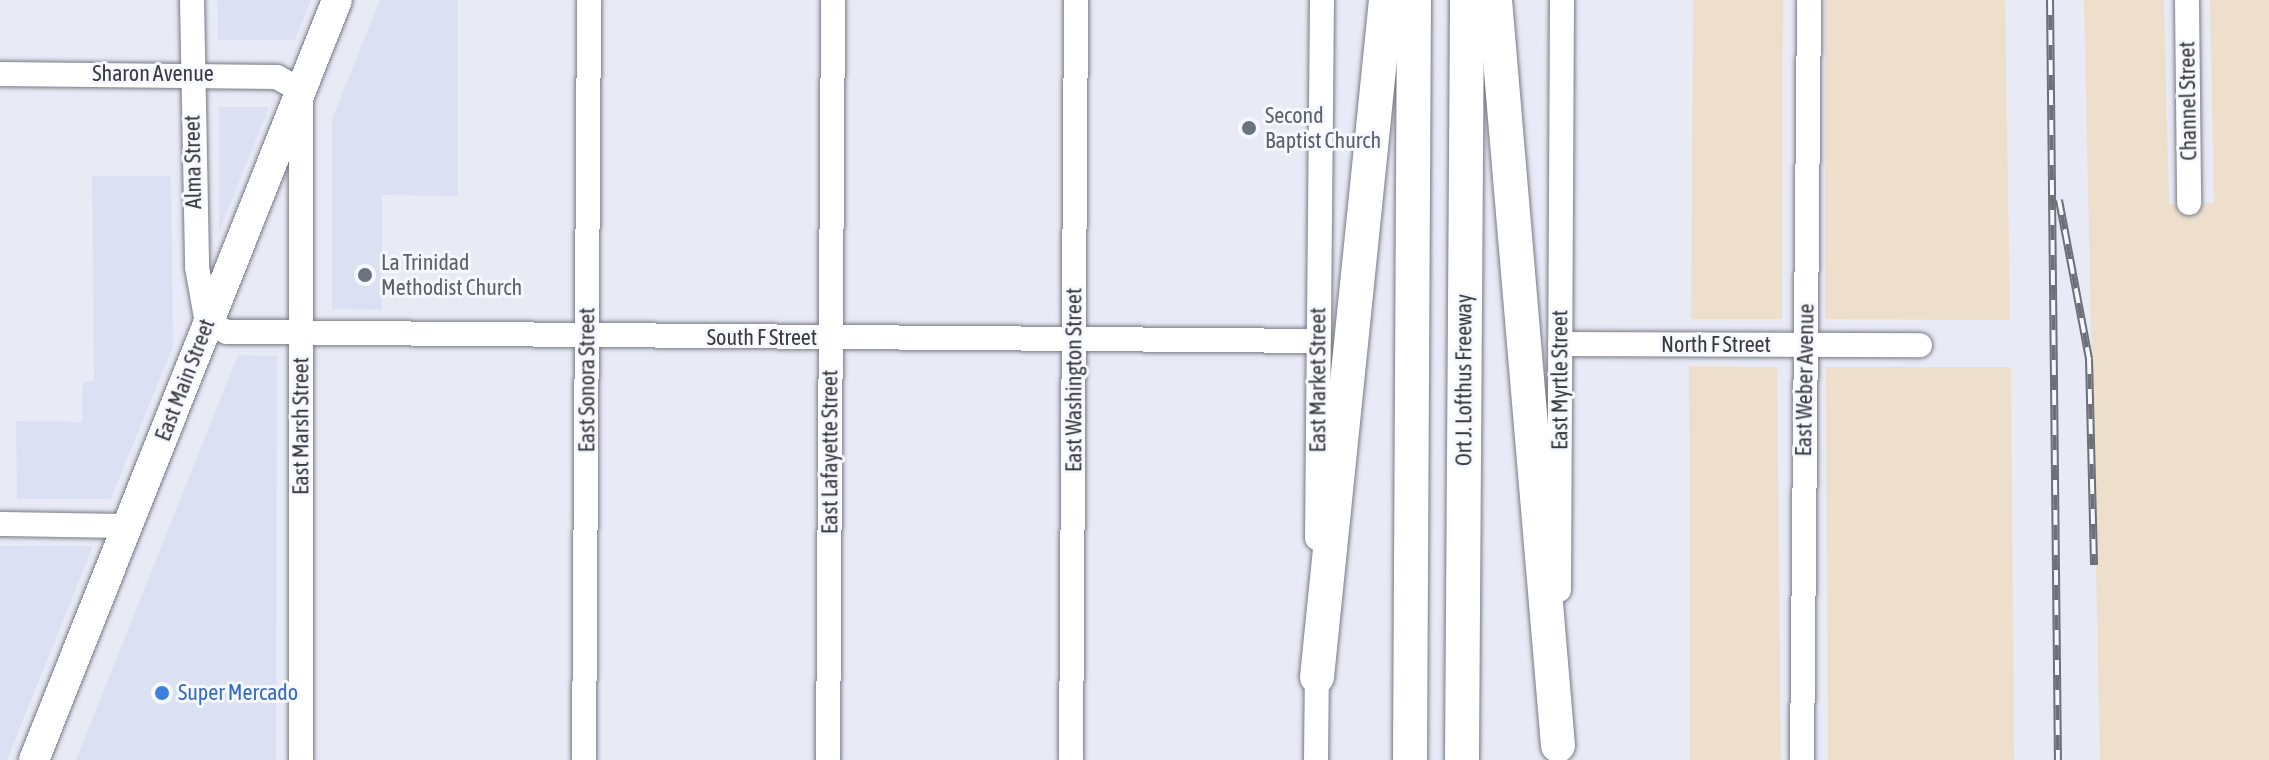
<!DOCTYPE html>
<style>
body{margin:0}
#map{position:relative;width:2269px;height:760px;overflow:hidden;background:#e8ebf6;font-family:"Asap Condensed",sans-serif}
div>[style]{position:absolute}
.built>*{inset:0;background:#dbe0f2}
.industrial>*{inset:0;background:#eddfcc}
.roads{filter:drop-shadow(0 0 2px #777a84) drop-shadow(0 0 2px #777a84)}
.minor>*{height:24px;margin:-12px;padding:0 12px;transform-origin:12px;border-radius:12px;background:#fff}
.major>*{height:30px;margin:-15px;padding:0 15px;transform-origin:15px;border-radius:15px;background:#fff}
.highway>*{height:34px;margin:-17px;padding:0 17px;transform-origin:17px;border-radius:17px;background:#fff}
.rail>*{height:8px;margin-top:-4px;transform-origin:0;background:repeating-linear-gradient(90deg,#f6f8ff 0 15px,#6d7076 0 30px);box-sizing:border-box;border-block:2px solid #6d7076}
.dots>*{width:22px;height:22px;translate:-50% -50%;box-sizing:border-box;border:4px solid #f6f8ff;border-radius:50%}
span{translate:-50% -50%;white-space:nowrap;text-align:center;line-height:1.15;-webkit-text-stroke:6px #f6f8ff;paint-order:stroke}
.street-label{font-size:22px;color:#383a3e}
.worship-label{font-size:22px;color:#5b616d}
.left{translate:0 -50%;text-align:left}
.shop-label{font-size:22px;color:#366cbe}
</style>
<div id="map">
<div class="built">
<i style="clip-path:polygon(217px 0,311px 0,295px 40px,218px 40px)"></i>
<i style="clip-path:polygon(380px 0,458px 0,458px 196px,382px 195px,382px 310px,332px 309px,332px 119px)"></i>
<i style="clip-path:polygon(219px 107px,269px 107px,219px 232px)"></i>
<i style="clip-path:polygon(92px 176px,171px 176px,173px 346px,111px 499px,17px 499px,16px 421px,82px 422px,83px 382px,94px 381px)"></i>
<i style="clip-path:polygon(238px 355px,277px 356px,276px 760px,76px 760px)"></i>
<i style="clip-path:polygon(0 546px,93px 546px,7px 760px,0 760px)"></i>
</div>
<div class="industrial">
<i style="clip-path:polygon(1693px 0,1783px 0,1782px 319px,1691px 319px)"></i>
<i style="clip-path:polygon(1825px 0,2005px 0,2010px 320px,1825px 319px)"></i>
<i style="clip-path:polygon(2084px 0,2164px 0,2169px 204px,2214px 203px,2210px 0,2269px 0,2269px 760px,2100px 760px)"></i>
<i style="clip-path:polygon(1689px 366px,1777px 367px,1781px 760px,1690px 760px)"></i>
<i style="clip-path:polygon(1826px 367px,2011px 367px,2014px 760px,1828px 760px)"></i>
</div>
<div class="roads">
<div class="minor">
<i style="left:192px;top:0;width:267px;rotate:88.9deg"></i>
<i style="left:197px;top:267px;width:57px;rotate:79.9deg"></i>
<i style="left:207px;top:323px;width:22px;rotate:24deg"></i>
<i style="left:227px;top:332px;width:1091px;rotate:0.47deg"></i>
<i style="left:2187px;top:0;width:203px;rotate:89.4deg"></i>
<i style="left:0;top:74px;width:277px;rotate:0.6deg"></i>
<i style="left:277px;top:77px;width:28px;rotate:30deg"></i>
<i style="left:301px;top:91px;width:669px;rotate:90deg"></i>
<i style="left:1560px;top:344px;width:360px;rotate:0.2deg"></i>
<i style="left:0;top:524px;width:127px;rotate:0.9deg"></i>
<i style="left:1317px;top:538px;width:538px;rotate:-89.47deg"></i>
<i style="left:1559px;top:590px;width:590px;rotate:-89.71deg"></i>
<i style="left:584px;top:760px;width:760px;rotate:-89.62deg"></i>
<i style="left:828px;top:760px;width:760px;rotate:-89.62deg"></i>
<i style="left:1071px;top:760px;width:760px;rotate:-89.62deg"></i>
<i style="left:1316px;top:760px;width:98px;rotate:-89.4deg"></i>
<i style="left:1802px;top:760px;width:760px;rotate:-89.47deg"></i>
</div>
<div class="major">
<i style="left:34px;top:760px;width:818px;rotate:-68.26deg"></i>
</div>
<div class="highway">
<i style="left:1495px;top:0;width:748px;rotate:85.17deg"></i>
<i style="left:1317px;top:677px;width:681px;rotate:-84.18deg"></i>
<i style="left:1410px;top:760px;width:760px;rotate:-89.7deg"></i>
<i style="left:1462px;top:760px;width:760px;rotate:-89.62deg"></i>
</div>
</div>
<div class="rail">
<i style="left:2050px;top:0;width:760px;rotate:89.4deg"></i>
<i style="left:2059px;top:200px;width:162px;rotate:79.3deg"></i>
<i style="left:2089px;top:359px;width:206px;rotate:88.6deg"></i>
</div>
<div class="dots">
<i style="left:1249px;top:128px;background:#6b7280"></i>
<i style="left:365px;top:275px;background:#6b7280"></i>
<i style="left:162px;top:693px;background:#3f7fe0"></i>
</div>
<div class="street-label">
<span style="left:153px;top:74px">Sharon Avenue</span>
<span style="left:2188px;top:101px;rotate:-91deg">Channel Street</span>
<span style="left:193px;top:162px;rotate:-91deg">Alma Street</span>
<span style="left:762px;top:338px">South F Street</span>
<span style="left:1716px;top:345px">North F Street</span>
<span style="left:185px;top:380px;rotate:-69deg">East Main Street</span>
<span style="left:587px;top:380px;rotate:-90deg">East Sonora Street</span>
<span style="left:1074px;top:380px;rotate:-90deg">East Washington Street</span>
<span style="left:1318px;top:380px;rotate:-90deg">East Market Street</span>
<span style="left:1464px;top:380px;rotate:-90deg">Ort J. Lofthus Freeway</span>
<span style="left:1560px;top:380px;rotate:-90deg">East Myrtle Street</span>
<span style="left:1805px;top:380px;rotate:-89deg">East Weber Avenue</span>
<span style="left:301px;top:426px;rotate:-90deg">East Marsh Street</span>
<span style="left:830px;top:452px;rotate:-90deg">East Lafayette Street</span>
</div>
<div class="worship-label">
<span class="left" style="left:1265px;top:128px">Second<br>Baptist Church</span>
<span class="left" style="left:381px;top:275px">La Trinidad<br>Methodist Church</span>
</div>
<div class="shop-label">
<span class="left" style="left:178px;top:693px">Super Mercado</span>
</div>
</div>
